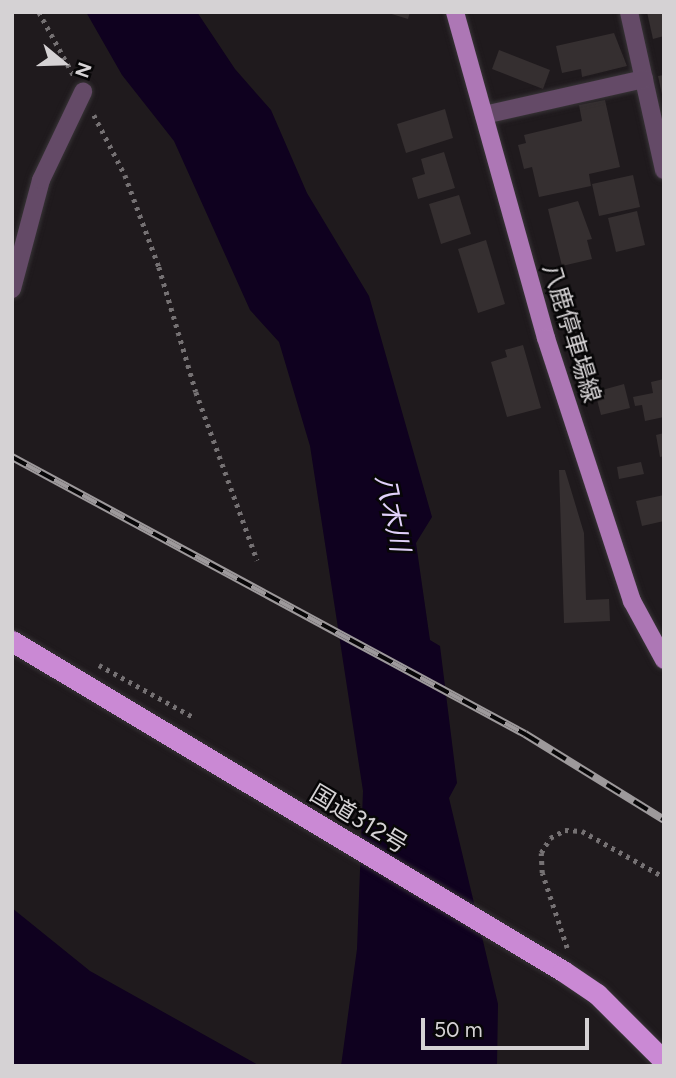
<!DOCTYPE html>
<meta charset="utf-8">
<style>
body{margin:0}
#map{position:relative;width:676px;height:1078px;overflow:hidden;background:#1f1a1d;font-family:Figtree,"Noto Sans JP",sans-serif}
div>[style]{position:absolute}
.water>*{inset:0;background:#0f011f}
.building>*{inset:0;background:#352f30}
.path>*{height:4.5px;margin-top:-2.25px;transform-origin:0;background:repeating-linear-gradient(90deg,#757173 0 3.5px,transparent 0 8.5px)}
.roads{filter:drop-shadow(0 0 2px #383437) drop-shadow(0 0 2px #383437)}
.minor>*{height:18px;margin:-9px;padding:0 9px;transform-origin:9px;border-radius:9px;background:#644a67}
.major>*{height:18px;margin:-9px;padding:0 9px;transform-origin:9px;border-radius:9px;background:#ad77b5}
.highway>*{height:21px;margin:-10.5px;padding:0 10.5px;transform-origin:10.5px;border-radius:10.5px;background:#ca89d4}
.rail>*{height:8px;margin-top:-4px;transform-origin:0;background:repeating-linear-gradient(90deg,#070607 0 16px,#9d999b 0 32px);box-sizing:border-box;border-block:2px solid #9d999b}
span{translate:-50% -50%;white-space:nowrap;text-align:center;line-height:1.15;-webkit-text-stroke:5px #070607;paint-order:stroke}
.street-label{font-size:24px;color:#d5d2d4}
.water-label{font-size:26px;color:#e1d1fa;font-style:italic}
.frame{position:absolute;inset:0;border:14px solid #d5d2d4;pointer-events:none}
.north{position:absolute;left:28px;top:28px;width:70px;height:70px;-webkit-text-stroke:5px #070607;paint-order:stroke;rotate:109deg;font-size:19px;font-weight:700;line-height:28px;text-align:center;color:#d5d2d4}
.north::after{content:'';display:block;margin:auto;width:24px;height:32px;background:#d5d2d4;clip-path:polygon(50% 0,100% 100%,50% 72%,0 100%)}
.scale{position:absolute;left:421px;top:1018px;width:168px;height:32px;box-sizing:border-box;border:4px solid #d5d2d4;border-top:0;padding-left:9px;font-size:21px;line-height:24px;white-space:nowrap;color:#d5d2d4;-webkit-text-stroke:5px #070607;paint-order:stroke}
</style>
<div id="map">
<div class="water">
<i style="clip-path:polygon(86px 12px,197px 12px,235px 69px,271px 110px,307px 193px,369px 296px,432px 517px,416px 543px,430px 640px,440px 646px,457px 783px,449px 798px,498px 1004px,497px 1066px,341px 1066px,357px 949px,363px 791px,310px 446px,279px 342px,250px 310px,174px 141px,122px 75px)"></i>
<i style="clip-path:polygon(12px 908px,90px 971px,260px 1066px,12px 1066px)"></i>
</div>
<div class="building">
<i style="clip-path:polygon(385px 12px,410px 12px,408px 19px)"></i>
<i style="clip-path:polygon(647px 12px,664px 12px,664px 36px,653px 39px)"></i>
<i style="clip-path:polygon(614px 33px,627px 66px,582px 77px,581px 69px,562px 73px,556px 46px)"></i>
<i style="clip-path:polygon(499px 50px,550px 70px,543px 89px,492px 69px)"></i>
<i style="clip-path:polygon(664px 75px,664px 99px,663px 99px,658px 76px)"></i>
<i style="clip-path:polygon(605px 100px,620px 167px,589px 174px,591px 186px,539px 197px,532px 167px,524px 169px,518px 145px,526px 143px,524px 135px,582px 121px,579px 105px)"></i>
<i style="clip-path:polygon(445px 109px,453px 138px,406px 153px,397px 124px)"></i>
<i style="clip-path:polygon(444px 152px,455px 188px,418px 199px,412px 178px,425px 174px,421px 159px)"></i>
<i style="clip-path:polygon(633px 175px,640px 207px,599px 216px,592px 184px)"></i>
<i style="clip-path:polygon(459px 195px,471px 234px,441px 244px,429px 204px)"></i>
<i style="clip-path:polygon(578px 201px,592px 239px,587px 240px,592px 259px,562px 266px,548px 209px)"></i>
<i style="clip-path:polygon(637px 211px,645px 245px,616px 252px,608px 218px)"></i>
<i style="clip-path:polygon(486px 240px,505px 304px,478px 313px,458px 249px)"></i>
<i style="clip-path:polygon(523px 345px,541px 408px,507px 417px,491px 362px,507px 357px,505px 350px)"></i>
<i style="clip-path:polygon(664px 379px,664px 417px,645px 421px,642px 405px,635px 406px,633px 397px,653px 393px,651px 382px)"></i>
<i style="clip-path:polygon(624px 384px,630px 408px,601px 415px,595px 392px)"></i>
<i style="clip-path:polygon(664px 433px,664px 456px,660px 457px,656px 435px)"></i>
<i style="clip-path:polygon(641px 462px,644px 474px,619px 479px,617px 467px)"></i>
<i style="clip-path:polygon(559px 470px,565px 470px,584px 533px,586px 600px,609px 599px,610px 621px,564px 623px)"></i>
<i style="clip-path:polygon(664px 495px,664px 521px,642px 526px,636px 501px)"></i>
</div>
<div class="path">
<i style="left:39px;top:12px;width:73px;rotate:61.3deg"></i>
<i style="left:94px;top:115px;width:68px;rotate:62.7deg"></i>
<i style="left:125px;top:175px;width:98px;rotate:69.7deg"></i>
<i style="left:159px;top:267px;width:130px;rotate:73.5deg"></i>
<i style="left:196px;top:392px;width:179px;rotate:70deg"></i>
<i style="left:99px;top:665px;width:110px;rotate:28.9deg"></i>
<i style="left:567px;top:948px;width:79px;rotate:-108.4deg"></i>
<i style="left:542px;top:873px;width:20px;rotate:-93deg"></i>
<i style="left:541px;top:853px;width:17px;rotate:-59deg"></i>
<i style="left:550px;top:838px;width:17px;rotate:-28deg"></i>
<i style="left:565px;top:830px;width:17px;rotate:3deg"></i>
<i style="left:582px;top:831px;width:94px;rotate:29.3deg"></i>
</div>
<div class="roads">
<div class="minor">
<i style="left:629px;top:12px;width:162px;rotate:77.5deg"></i>
<i style="left:484px;top:115px;width:164px;rotate:-12.7deg"></i>
<i style="left:12px;top:289px;width:113px;rotate:-75.1deg"></i>
<i style="left:41px;top:180px;width:98px;rotate:-64.5deg"></i>
</div>
<div class="major">
<i style="left:455px;top:12px;width:338px;rotate:74.4deg"></i>
<i style="left:546px;top:338px;width:277px;rotate:71.9deg"></i>
<i style="left:632px;top:601px;width:67px;rotate:61.5deg"></i>
</div>
<div class="highway">
<i style="left:12px;top:641px;width:642px;rotate:30.92deg"></i>
<i style="left:563px;top:971px;width:41px;rotate:34.1deg"></i>
<i style="left:597px;top:994px;width:95px;rotate:45deg"></i>
</div>
</div>
<div class="rail">
<i style="left:12px;top:457px;width:583px;rotate:28.37deg"></i>
<i style="left:525px;top:734px;width:163px;rotate:31.7deg"></i>
</div>
<div class="street-label">
<span style="left:572px;top:333px;rotate:73deg">八鹿停車場線</span>
<span style="left:359px;top:819px;rotate:31deg">国道312号</span>
</div>
<div class="water-label">
<span style="left:392px;top:513px;rotate:78deg">八木川</span>
</div>
<div class="frame"></div>
<div class="north">N</div>
<div class="scale">50 m</div>
</div>
